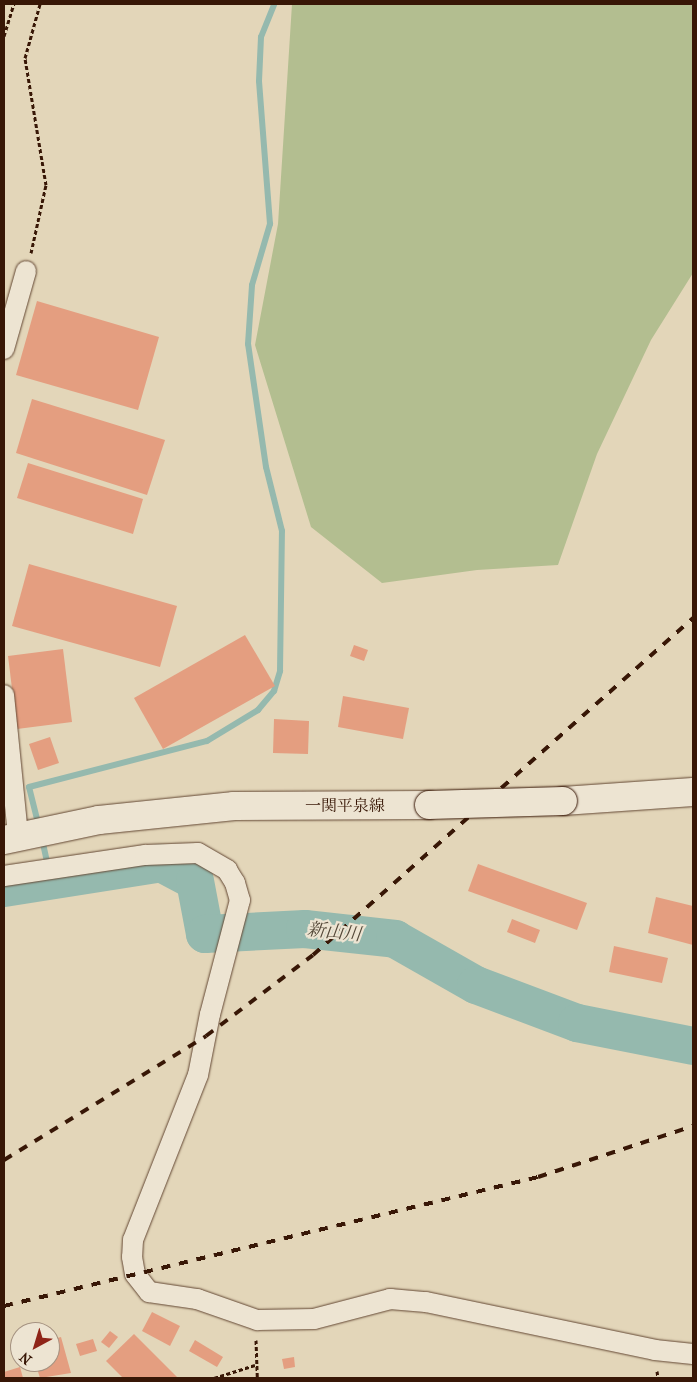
<!DOCTYPE html>
<meta charset="utf-8">
<style>
body{margin:0}
#map{position:relative;width:697px;height:1382px;overflow:hidden;background:#e3d6b9;font-family:"IM FELL French Canon","Noto Serif JP",serif}
div>[style]{position:absolute}
.green>*{inset:0;background:#b3be90}
.stream>*{height:6px;margin:-3px;padding:0 3px;transform-origin:3px;border-radius:3px;background:#95b9ae}
.river>*{height:38px;margin:-19px;padding:0 19px;transform-origin:19px;border-radius:19px;background:#95b9ae}
.building>*{inset:0;background:#e49e80}
.path>*{height:3px;margin-top:-1.5px;transform-origin:0;background:repeating-linear-gradient(90deg,#381706 0 4px,transparent 0 6.5px)}
.roads{filter:drop-shadow(0 0 1px #634733) drop-shadow(0 0 1px #634733)}
.street>*{height:20px;margin:-10px;padding:0 10px;transform-origin:10px;border-radius:10px;background:#ede4d2}
.secondary>*{height:28px;margin:-14px;padding:0 14px;transform-origin:14px;border-radius:14px;background:#ede4d2}
.rail>*{height:4px;margin-top:-2px;transform-origin:0;background:repeating-linear-gradient(90deg,#381706 0 9px,transparent 0 18px)}
.bridges{filter:drop-shadow(0 0 1px #381706) drop-shadow(0 0 1px #381706)}
.secondary-bridge>*{height:28px;margin:-14px;padding:0 14px;transform-origin:14px;border-radius:14px;background:#ede4d2}
span{translate:-50% -50%;white-space:nowrap;text-align:center;line-height:1.15;-webkit-text-stroke:4.5px #ede4d2;paint-order:stroke}
.street-label{font-size:16px;color:#381706}
.water-label{font-size:18px;color:#544838;font-style:italic}
.frame{position:absolute;inset:0;border:5px solid #381706;pointer-events:none}
.north{position:absolute;left:10px;top:1322px;width:50px;height:50px;box-sizing:border-box;background:#ede4d2;border:1px solid #a59280;border-radius:50%;rotate:219deg;font-size:14px;font-weight:700;line-height:20px;text-align:center;color:#381706}
.north::after{content:'';display:block;margin:auto;width:18px;height:22px;background:#8f2418;clip-path:polygon(50% 0,100% 100%,50% 72%,0 100%)}
</style>
<div id="map">
<div class="green">
<i style="clip-path:polygon(292px 4px,693px 4px,693px 273px,651px 340px,597px 454px,558px 565px,477px 570px,382px 583px,311px 527px,255px 345px,278px 224px)"></i>
</div>
<div class="stream">
<i style="left:39px;top:827px;width:41px;rotate:-104deg"></i>
<i style="left:29px;top:787px;width:184px;rotate:-14.5deg"></i>
<i style="left:207px;top:741px;width:60px;rotate:-31.3deg"></i>
<i style="left:258px;top:710px;width:25px;rotate:-50deg"></i>
<i style="left:274px;top:691px;width:21px;rotate:-73deg"></i>
<i style="left:280px;top:671px;width:140px;rotate:-89.2deg"></i>
<i style="left:282px;top:531px;width:66px;rotate:-104deg"></i>
<i style="left:266px;top:467px;width:124px;rotate:-98.3deg"></i>
<i style="left:248px;top:344px;width:59px;rotate:-86.1deg"></i>
<i style="left:252px;top:285px;width:64px;rotate:-73.6deg"></i>
<i style="left:270px;top:224px;width:143px;rotate:-94.4deg"></i>
<i style="left:259px;top:81px;width:44px;rotate:-87.4deg"></i>
<i style="left:261px;top:37px;width:35px;rotate:-68deg"></i>
<i style="left:42px;top:839px;width:42px;rotate:77.6deg"></i>
</div>
<div class="river">
<i style="left:4px;top:888px;width:159px;rotate:-9deg"></i>
<i style="left:161px;top:863px;width:38px;rotate:28deg"></i>
<i style="left:195px;top:881px;width:54px;rotate:79.3deg"></i>
<i style="left:205px;top:934px;width:100px;rotate:-2.9deg"></i>
<i style="left:305px;top:929px;width:91px;rotate:6.3deg"></i>
<i style="left:395px;top:939px;width:93px;rotate:29.6deg"></i>
<i style="left:476px;top:985px;width:108px;rotate:20.6deg"></i>
<i style="left:577px;top:1023px;width:118px;rotate:11.2deg"></i>
</div>
<div class="building">
<i style="clip-path:polygon(37px 301px,159px 337px,138px 410px,16px 375px)"></i>
<i style="clip-path:polygon(32px 399px,165px 440px,147px 495px,16px 453px)"></i>
<i style="clip-path:polygon(28px 463px,143px 499px,133px 534px,17px 498px)"></i>
<i style="clip-path:polygon(29px 564px,177px 606px,160px 667px,12px 626px)"></i>
<i style="clip-path:polygon(245px 635px,275px 686px,163px 749px,134px 698px)"></i>
<i style="clip-path:polygon(354px 645px,368px 650px,364px 661px,350px 656px)"></i>
<i style="clip-path:polygon(63px 649px,72px 722px,17px 729px,8px 656px)"></i>
<i style="clip-path:polygon(343px 696px,409px 708px,403px 739px,338px 727px)"></i>
<i style="clip-path:polygon(274px 719px,309px 721px,308px 754px,273px 753px)"></i>
<i style="clip-path:polygon(50px 737px,59px 763px,38px 770px,29px 744px)"></i>
<i style="clip-path:polygon(478px 864px,587px 903px,577px 930px,468px 891px)"></i>
<i style="clip-path:polygon(656px 897px,693px 906px,693px 945px,648px 933px)"></i>
<i style="clip-path:polygon(512px 919px,540px 930px,535px 943px,507px 932px)"></i>
<i style="clip-path:polygon(614px 946px,668px 958px,662px 983px,609px 972px)"></i>
<i style="clip-path:polygon(152px 1312px,180px 1326px,170px 1346px,142px 1331px)"></i>
<i style="clip-path:polygon(110px 1331px,118px 1337px,109px 1348px,101px 1342px)"></i>
<i style="clip-path:polygon(134px 1334px,178px 1378px,123px 1378px,106px 1361px)"></i>
<i style="clip-path:polygon(61px 1337px,71px 1373px,40px 1378px,35px 1362px,50px 1362px,50px 1340px)"></i>
<i style="clip-path:polygon(93px 1339px,97px 1351px,80px 1356px,76px 1344px)"></i>
<i style="clip-path:polygon(195px 1340px,223px 1357px,217px 1367px,189px 1351px)"></i>
<i style="clip-path:polygon(294px 1357px,295px 1367px,284px 1369px,282px 1359px)"></i>
<i style="clip-path:polygon(20px 1367px,23px 1378px,4px 1378px,4px 1372px)"></i>
</div>
<div class="path">
<i style="left:4px;top:36px;width:34px;rotate:-73deg"></i>
<i style="left:31px;top:253px;width:70px;rotate:-77.6deg"></i>
<i style="left:46px;top:185px;width:129px;rotate:-99.4deg"></i>
<i style="left:25px;top:58px;width:56px;rotate:-74.5deg"></i>
<i style="left:256px;top:1340px;width:38px;rotate:88deg"></i>
<i style="left:657px;top:1371px;width:7px;rotate:82deg"></i>
<i style="left:214px;top:1378px;width:43px;rotate:-17.6deg"></i>
</div>
<div class="roads">
<div class="street">
<i style="left:4px;top:349px;width:81px;rotate:-74.2deg"></i>
<i style="left:4px;top:695px;width:141px;rotate:84.3deg"></i>
<i style="left:4px;top:876px;width:143px;rotate:-8.5deg"></i>
<i style="left:145px;top:855px;width:53px;rotate:-2.2deg"></i>
<i style="left:198px;top:853px;width:34px;rotate:30deg"></i>
<i style="left:227px;top:870px;width:15px;rotate:58deg"></i>
<i style="left:235px;top:883px;width:18px;rotate:74deg"></i>
<i style="left:240px;top:900px;width:118px;rotate:104.7deg"></i>
<i style="left:210px;top:1014px;width:62px;rotate:101.1deg"></i>
<i style="left:198px;top:1075px;width:177px;rotate:111.5deg"></i>
<i style="left:133px;top:1240px;width:17px;rotate:93deg"></i>
<i style="left:132px;top:1257px;width:17px;rotate:80deg"></i>
<i style="left:135px;top:1274px;width:23px;rotate:52deg"></i>
<i style="left:149px;top:1292px;width:49px;rotate:8.3deg"></i>
<i style="left:197px;top:1299px;width:64px;rotate:19.3deg"></i>
<i style="left:257px;top:1320px;width:57px;rotate:-1deg"></i>
<i style="left:314px;top:1319px;width:79px;rotate:-14.7deg"></i>
<i style="left:390px;top:1299px;width:36px;rotate:5deg"></i>
<i style="left:426px;top:1302px;width:234px;rotate:11.8deg"></i>
<i style="left:655px;top:1350px;width:38px;rotate:6deg"></i>
</div>
<div class="secondary">
<i style="left:563px;top:801px;width:130px;rotate:-4deg"></i>
<i style="left:4px;top:840px;width:97px;rotate:-11.9deg"></i>
<i style="left:99px;top:820px;width:136px;rotate:-5.9deg"></i>
<i style="left:234px;top:806px;width:195px;rotate:-0.3deg"></i>
</div>
</div>
<div class="rail">
<i style="left:4px;top:1160px;width:237px;rotate:-31.5deg"></i>
<i style="left:206px;top:1036px;width:134px;rotate:-37.1deg"></i>
<i style="left:313px;top:955px;width:508px;rotate:-41.57deg"></i>
<i style="left:4px;top:1306px;width:549px;rotate:-13.58deg"></i>
<i style="left:538px;top:1177px;width:163px;rotate:-18.2deg"></i>
</div>
<div class="bridges">
<div class="secondary-bridge">
<i style="left:429px;top:805px;width:134px;rotate:-1.7deg"></i>
</div>
</div>
<div class="street-label">
<span style="left:345px;top:806px">一関平泉線</span>
</div>
<div class="water-label">
<span style="left:334px;top:933px;rotate:6deg">新山川</span>
</div>
<div class="frame"></div>
<div class="north">N</div>
</div>
